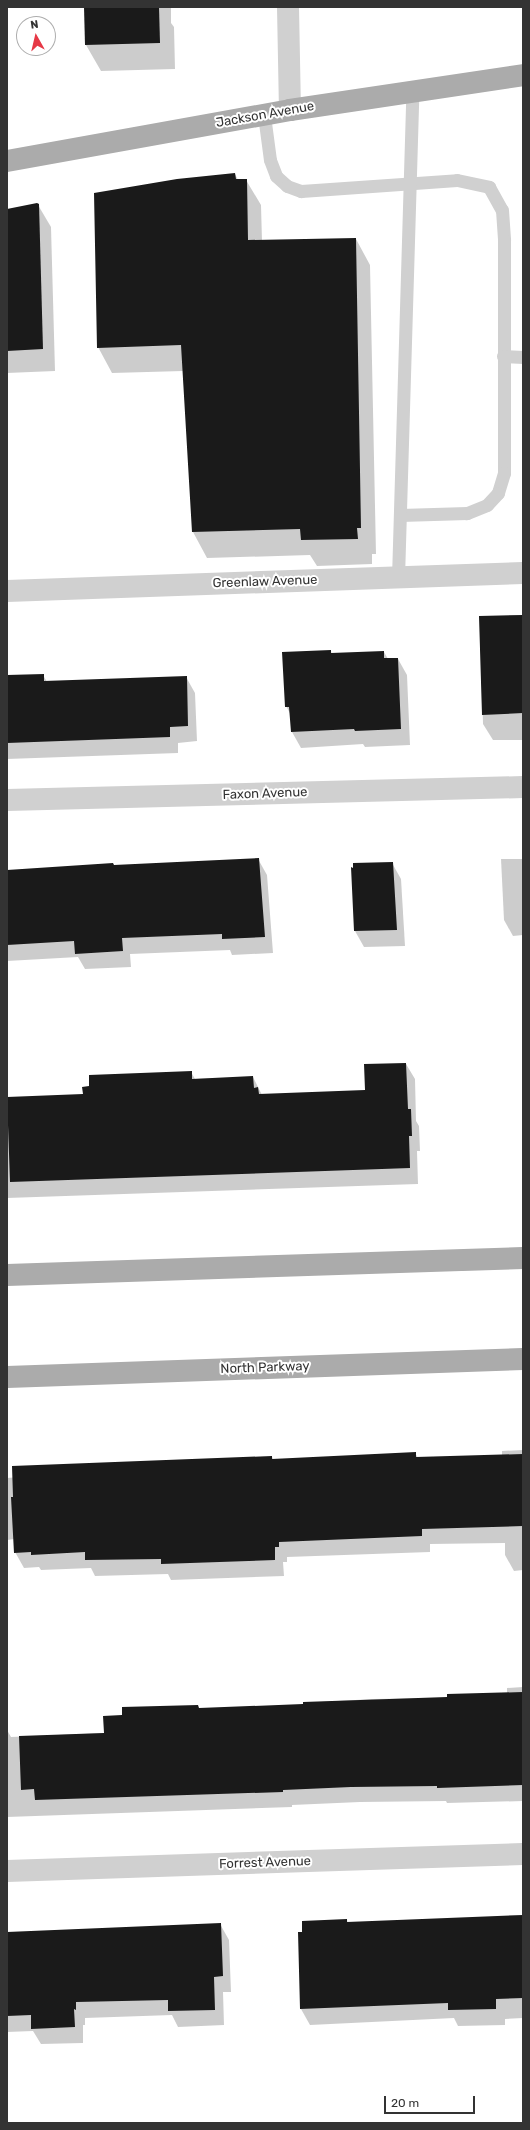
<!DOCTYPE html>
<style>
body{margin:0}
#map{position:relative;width:530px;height:2130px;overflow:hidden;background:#fff;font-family:Rubik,sans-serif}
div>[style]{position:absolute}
.shadow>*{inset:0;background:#0003}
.building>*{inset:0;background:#1a1a1a}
.service>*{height:13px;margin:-6.5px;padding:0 6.5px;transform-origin:6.5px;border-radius:6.5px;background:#d0d0d0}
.minor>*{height:22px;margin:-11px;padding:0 11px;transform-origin:11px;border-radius:11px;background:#d0d0d0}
.primary>*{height:22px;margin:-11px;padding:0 11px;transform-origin:11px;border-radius:11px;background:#ababab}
span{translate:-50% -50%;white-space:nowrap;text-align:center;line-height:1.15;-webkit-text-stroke:4px #fff;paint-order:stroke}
.street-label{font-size:13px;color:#333}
.frame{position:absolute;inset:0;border:8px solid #333;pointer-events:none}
.north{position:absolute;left:16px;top:16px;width:40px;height:40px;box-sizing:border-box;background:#fff;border:1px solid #adadad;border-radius:50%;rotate:352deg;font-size:11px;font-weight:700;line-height:16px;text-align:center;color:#333}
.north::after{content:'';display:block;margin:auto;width:14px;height:18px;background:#e63946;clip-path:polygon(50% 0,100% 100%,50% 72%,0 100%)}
.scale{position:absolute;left:384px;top:2096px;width:91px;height:18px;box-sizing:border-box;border:2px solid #333;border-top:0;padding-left:5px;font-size:12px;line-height:14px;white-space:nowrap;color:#333;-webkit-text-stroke:3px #fff;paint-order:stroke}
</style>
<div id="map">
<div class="shadow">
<i style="clip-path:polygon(85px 7px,171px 7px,171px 23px,174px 27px,175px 69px,101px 71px,86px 45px)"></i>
<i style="clip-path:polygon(235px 174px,238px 180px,246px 180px,261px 205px,262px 241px,356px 239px,370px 265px,376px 554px,372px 554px,372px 564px,317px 566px,310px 555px,207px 558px,193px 532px,183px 371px,112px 373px,98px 347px)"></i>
<i style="clip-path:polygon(38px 205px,51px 227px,55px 371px,7px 373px,7px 211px)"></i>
<i style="clip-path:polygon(523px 616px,523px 740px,493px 740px,483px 724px,480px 617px)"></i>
<i style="clip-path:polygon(331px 651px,332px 654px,384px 652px,388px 659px,398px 659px,407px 675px,410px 745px,365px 747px,363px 744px,301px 748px,292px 732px,291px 715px,286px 706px)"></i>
<i style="clip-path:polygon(43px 675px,47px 682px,186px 677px,195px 693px,197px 741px,178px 743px,178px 753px,7px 759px,7px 676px)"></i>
<i style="clip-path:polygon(258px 859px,267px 875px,273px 953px,232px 955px,230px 950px,130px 954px,131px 967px,85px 969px,78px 957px,7px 961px,7px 871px)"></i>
<i style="clip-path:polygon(501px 859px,523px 859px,523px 935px,513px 936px,504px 920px)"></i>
<i style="clip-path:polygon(392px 863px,401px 879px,405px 946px,364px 947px,355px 931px,352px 868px)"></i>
<i style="clip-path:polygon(406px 1064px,415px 1079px,416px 1121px,419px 1126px,420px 1151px,417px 1151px,418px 1184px,7px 1198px,7px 1098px,84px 1095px,191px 1072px,195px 1079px,253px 1077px,262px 1095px,366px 1091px)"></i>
<i style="clip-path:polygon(523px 1450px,523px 1570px,514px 1571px,505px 1555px,505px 1543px,430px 1544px,430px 1552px,287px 1557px,287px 1562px,283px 1562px,284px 1576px,171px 1580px,168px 1574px,95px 1576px,91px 1568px,41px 1570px,39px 1567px,24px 1568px,15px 1552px,15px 1539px,7px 1540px,7px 1478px,272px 1457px,274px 1460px,415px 1453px,418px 1458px,502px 1456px,502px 1451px)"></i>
<i style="clip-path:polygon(523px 1687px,523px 1801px,447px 1803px,446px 1801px,360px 1802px,292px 1805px,292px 1807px,7px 1817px,7px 1730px,11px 1737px,105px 1733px,199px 1709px,304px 1705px,304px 1703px,372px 1699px,448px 1698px,507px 1693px,507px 1688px)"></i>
<i style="clip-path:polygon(523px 1916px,523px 2018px,505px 2019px,505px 2025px,458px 2026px,454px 2018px,310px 2025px,301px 2009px,347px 1920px,348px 1923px)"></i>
<i style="clip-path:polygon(220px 1924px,229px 1940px,231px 1992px,223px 1992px,224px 2025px,178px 2027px,172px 2015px,85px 2018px,85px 2025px,83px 2025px,83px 2043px,41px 2044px,33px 2031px,7px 2032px,7px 1933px)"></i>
</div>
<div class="building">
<i style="clip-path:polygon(84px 7px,159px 7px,160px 43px,85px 45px)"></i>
<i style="clip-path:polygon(235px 173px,236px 179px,247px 179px,248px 240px,356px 238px,361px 528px,357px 528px,358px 539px,301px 540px,300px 529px,192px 532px,181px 345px,97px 348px,94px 193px,177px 179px)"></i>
<i style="clip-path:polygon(37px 203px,39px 204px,43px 349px,7px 351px,7px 209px)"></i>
<i style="clip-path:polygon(523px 615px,523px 713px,482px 715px,479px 616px)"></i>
<i style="clip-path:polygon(331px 650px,331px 653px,384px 651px,384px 658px,398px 658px,401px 729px,355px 731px,354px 729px,291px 732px,289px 707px,285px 707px,282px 652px)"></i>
<i style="clip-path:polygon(44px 674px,44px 681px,187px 676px,188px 726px,170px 727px,170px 737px,7px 743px,7px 675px)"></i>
<i style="clip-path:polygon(259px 858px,265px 937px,222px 939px,222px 934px,122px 938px,123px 951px,75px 954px,74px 941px,7px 945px,7px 870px,113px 863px,114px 865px)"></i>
<i style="clip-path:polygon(393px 862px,397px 930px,354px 931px,351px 867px,353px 868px,353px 863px)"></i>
<i style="clip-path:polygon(406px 1063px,408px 1109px,411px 1109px,412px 1136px,409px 1136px,410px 1168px,10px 1182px,7px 1097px,83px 1094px,82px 1087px,89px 1086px,89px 1075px,192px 1071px,192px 1079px,253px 1076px,254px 1088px,258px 1087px,259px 1094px,365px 1090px,364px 1064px)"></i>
<i style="clip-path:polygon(416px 1452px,416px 1457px,523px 1454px,523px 1526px,422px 1529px,422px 1536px,279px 1542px,279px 1547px,275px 1547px,275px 1560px,161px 1564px,161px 1559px,85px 1560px,85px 1552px,31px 1555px,31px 1552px,14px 1553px,11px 1497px,13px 1497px,12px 1466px,272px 1456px,272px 1459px)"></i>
<i style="clip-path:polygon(523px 1692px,523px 1785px,437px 1788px,437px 1786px,351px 1787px,283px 1790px,283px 1792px,35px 1800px,34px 1789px,21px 1790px,19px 1736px,104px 1733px,103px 1716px,122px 1715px,122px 1707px,198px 1705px,199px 1708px,303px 1704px,303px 1702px,447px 1697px,447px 1694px)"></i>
<i style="clip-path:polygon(523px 1915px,523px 1998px,496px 1999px,496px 2009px,448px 2010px,448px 2003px,300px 2009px,298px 1932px,302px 1932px,302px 1921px,347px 1919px,347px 1922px)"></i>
<i style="clip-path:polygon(221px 1923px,223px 1976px,214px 1977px,215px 2010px,168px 2011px,168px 2000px,76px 2002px,76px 2010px,74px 2009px,75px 2027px,31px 2029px,31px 2015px,7px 2016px,7px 1932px)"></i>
</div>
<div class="service">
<i style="left:264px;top:115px;width:45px;rotate:82.4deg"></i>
<i style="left:270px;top:160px;width:17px;rotate:69deg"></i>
<i style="left:276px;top:176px;width:15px;rotate:42deg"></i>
<i style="left:287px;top:186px;width:15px;rotate:20deg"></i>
<i style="left:301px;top:191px;width:156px;rotate:-4deg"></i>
<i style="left:457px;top:180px;width:33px;rotate:12deg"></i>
<i style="left:489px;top:187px;width:26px;rotate:61deg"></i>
<i style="left:502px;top:210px;width:30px;rotate:86deg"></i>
<i style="left:504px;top:240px;width:233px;rotate:90deg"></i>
<i style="left:504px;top:473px;width:21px;rotate:107deg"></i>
<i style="left:498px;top:493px;width:16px;rotate:133deg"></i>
<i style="left:487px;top:505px;width:22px;rotate:158deg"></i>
<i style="left:467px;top:513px;width:67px;rotate:178.3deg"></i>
<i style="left:503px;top:356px;width:20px;rotate:3deg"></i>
<i style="left:398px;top:578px;width:486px;rotate:-88.3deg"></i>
</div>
<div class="minor">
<i style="left:288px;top:7px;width:103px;rotate:88.9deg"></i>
<i style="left:7px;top:591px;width:516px;rotate:-2deg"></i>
<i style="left:7px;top:800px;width:516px;rotate:-1.44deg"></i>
<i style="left:7px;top:1871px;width:516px;rotate:-1.89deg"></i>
</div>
<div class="primary">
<i style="left:7px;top:161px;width:288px;rotate:-10.2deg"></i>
<i style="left:290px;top:110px;width:236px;rotate:-8.5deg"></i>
<i style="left:7px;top:1275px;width:516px;rotate:-1.89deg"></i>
<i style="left:7px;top:1377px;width:516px;rotate:-2deg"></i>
</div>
<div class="street-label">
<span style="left:265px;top:115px;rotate:-10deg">Jackson Avenue</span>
<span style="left:265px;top:582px;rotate:-2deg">Greenlaw Avenue</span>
<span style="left:265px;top:794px;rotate:-2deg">Faxon Avenue</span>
<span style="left:265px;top:1368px;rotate:-2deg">North Parkway</span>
<span style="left:265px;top:1863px;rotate:-2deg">Forrest Avenue</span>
</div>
<div class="frame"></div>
<div class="north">N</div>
<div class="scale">20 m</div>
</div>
